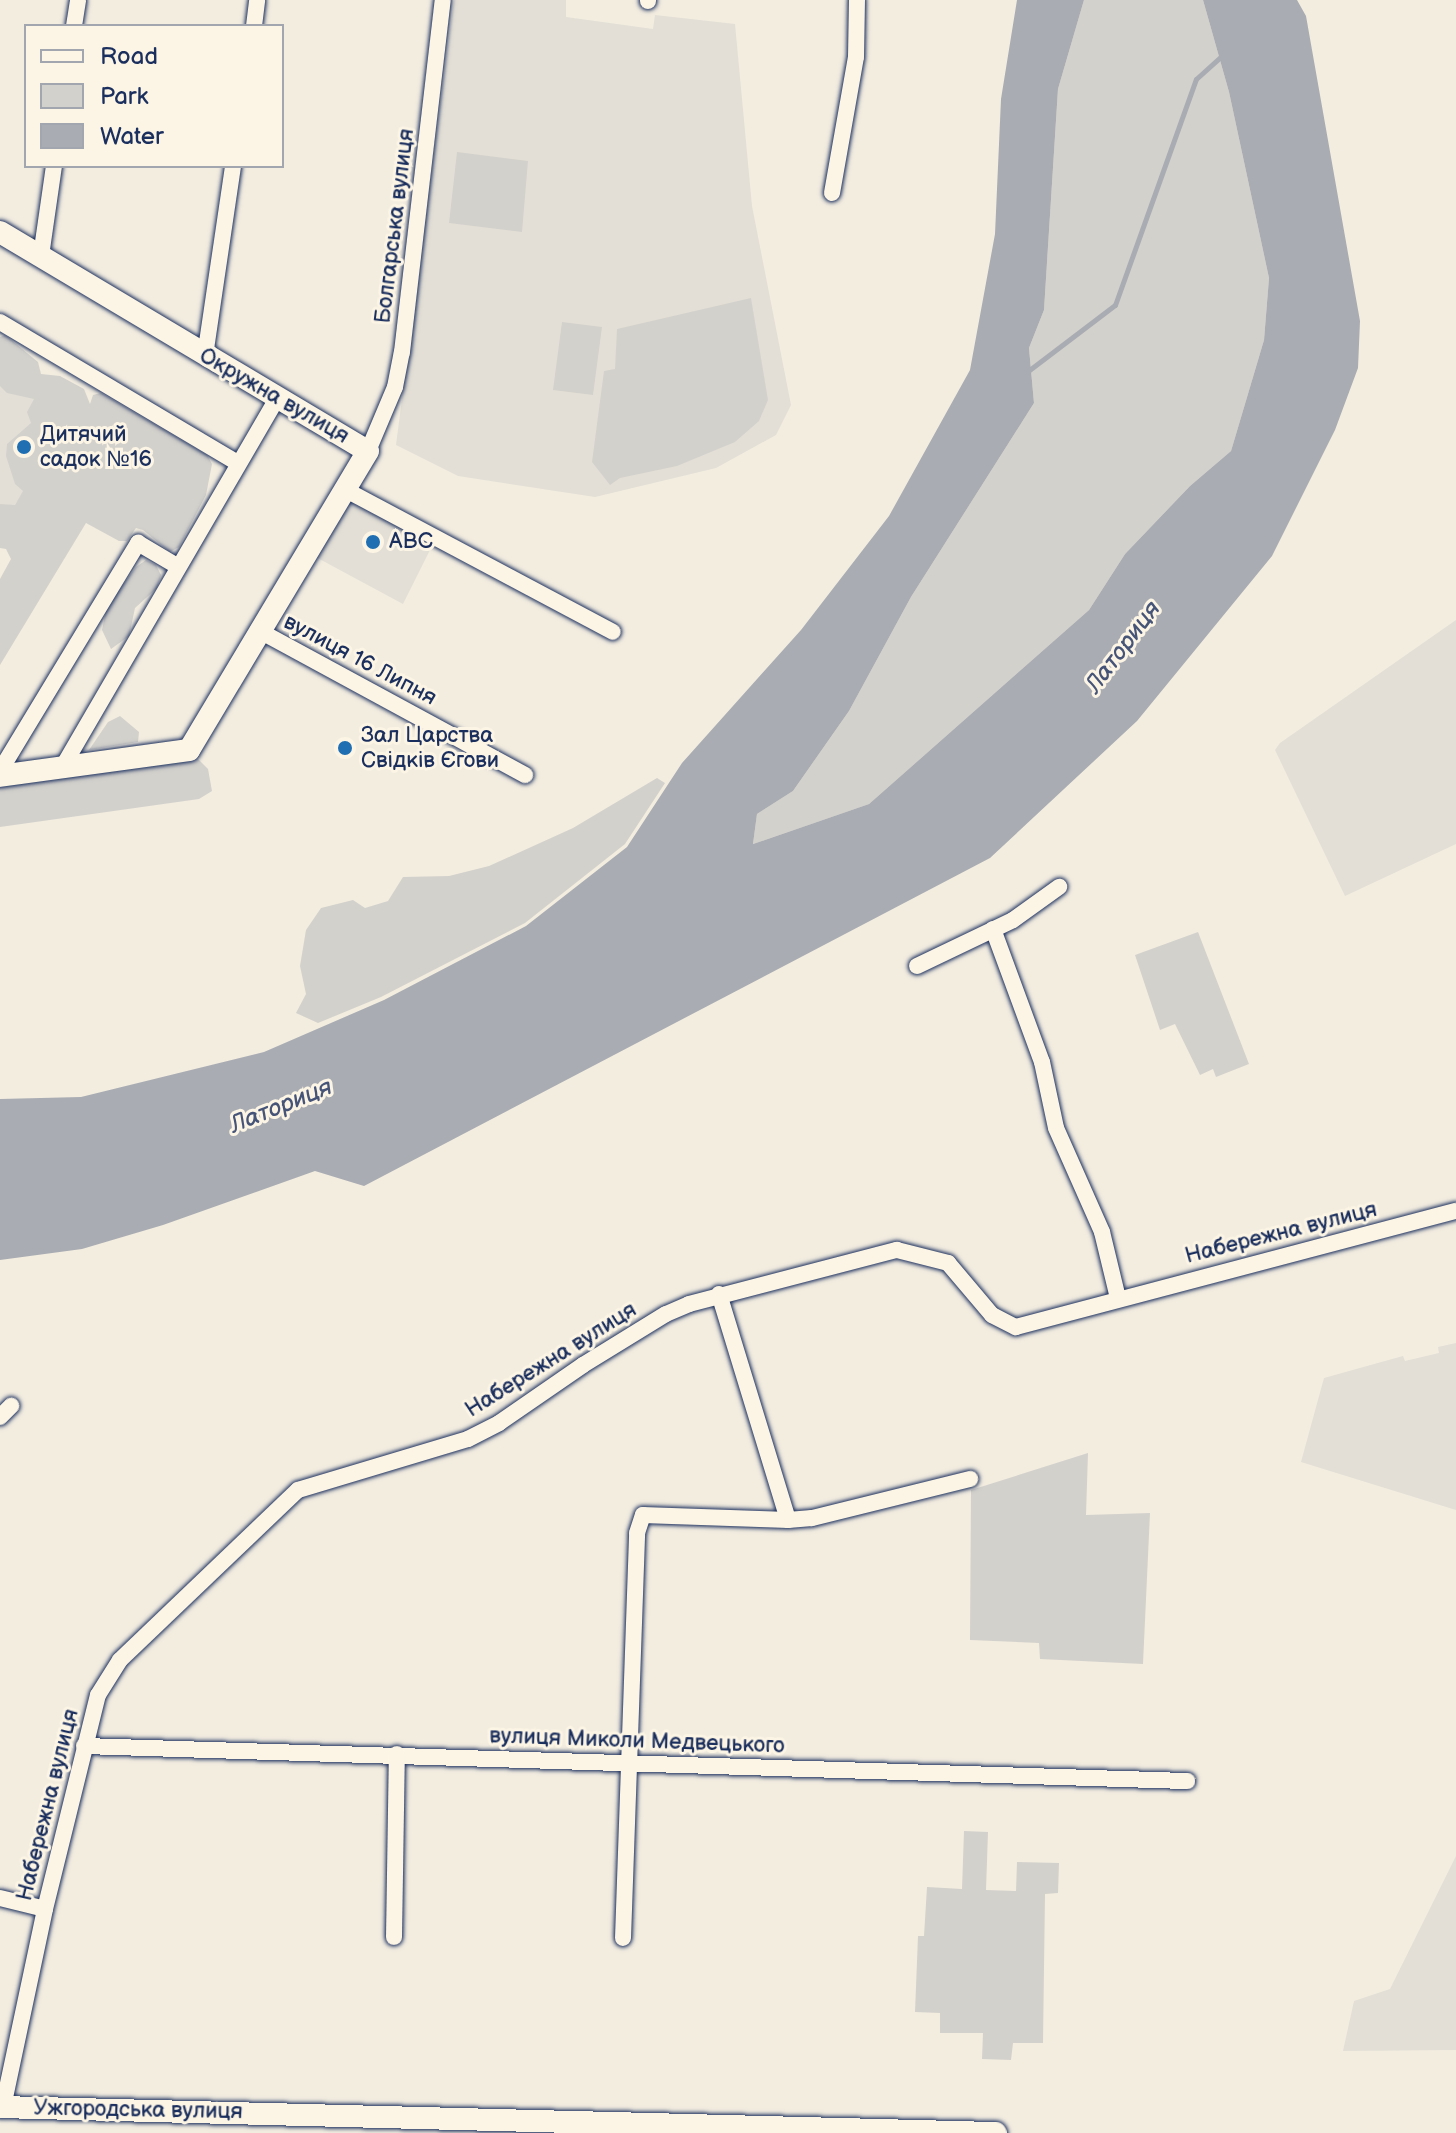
<!DOCTYPE html>
<meta charset="utf-8">
<style>
body{margin:0}
#map{position:relative;width:1456px;height:2133px;overflow:hidden;background:#f3ede0;font-family:"Balsamiq Sans",sans-serif}
div>[style]{position:absolute}
.built>*{inset:0;background:#e3dfd6}
.green>*{inset:0;background:#d3d1cc}
.water>*{inset:0;background:#a9acb3}
.stream>*{height:5px;margin:-2.5px;padding:0 2.5px;transform-origin:2.5px;border-radius:2.5px;background:#a9acb3}
.roads{filter:drop-shadow(0 0 2px #1b2f5e) drop-shadow(0 0 2px #1b2f5e)}
.street>*{height:16px;margin:-8px;padding:0 8px;transform-origin:8px;border-radius:8px;background:#fcf5e5}
.secondary>*{height:22px;margin:-11px;padding:0 11px;transform-origin:11px;border-radius:11px;background:#fcf5e5}
.dots>*{width:22px;height:22px;translate:-50% -50%;box-sizing:border-box;border:4px solid #fcf5e5;border-radius:50%}
span{translate:-50% -50%;white-space:nowrap;text-align:center;line-height:1.15;-webkit-text-stroke:6px #fcf5e5;paint-order:stroke}
.street-label{font-size:22px;color:#1b2f5e}
.poi-label{font-size:22px;color:#1b2f5e}
.left{translate:0 -50%;text-align:left}
.water-label{font-size:24px;color:#465478;font-style:italic}
.legend{position:absolute;left:24px;top:24px;width:260px;height:144px;box-sizing:border-box;background:#fcf5e5;border:2px solid #a2a6af;margin:0;padding:10px 14px;list-style:none;font-size:24px;color:#1b2f5e}
.legend li{display:flex;align-items:center;gap:16px;height:40px}
.legend b{width:40px;border:2px solid #a2a6af}
</style>
<div id="map">
<div class="built">
<i style="clip-path:polygon(454px 0,566px 0,566px 17px,653px 29px,655px 15px,735px 24px,752px 206px,791px 405px,776px 435px,716px 468px,595px 497px,458px 476px,396px 445px)"></i>
<i style="clip-path:polygon(0 359px,74px 403px,15px 506px,0 509px)"></i>
<i style="clip-path:polygon(349px 498px,434px 542px,403px 604px,312px 555px)"></i>
<i style="clip-path:polygon(1456px 620px,1456px 844px,1345px 896px,1275px 750px,1280px 743px)"></i>
<i style="clip-path:polygon(1456px 1343px,1456px 1510px,1301px 1462px,1324px 1378px,1403px 1356px,1405px 1361px,1439px 1353px,1438px 1347px)"></i>
<i style="clip-path:polygon(1456px 1856px,1456px 2050px,1343px 2051px,1354px 2001px,1390px 1989px)"></i>
</div>
<div class="green">
<i style="clip-path:polygon(1084px 0,1203px 0,1229px 92px,1269px 278px,1264px 340px,1231px 451px,1190px 486px,1125px 554px,1089px 610px,869px 804px,753px 844px,757px 814px,793px 791px,849px 711px,911px 597px,1034px 403px,1029px 348px,1044px 310px,1058px 89px)"></i>
<i style="clip-path:polygon(457px 152px,528px 161px,522px 232px,449px 223px)"></i>
<i style="clip-path:polygon(751px 298px,768px 400px,759px 421px,735px 442px,677px 466px,620px 478px,610px 485px,592px 462px,604px 371px,615px 369px,617px 329px)"></i>
<i style="clip-path:polygon(562px 322px,602px 327px,593px 395px,553px 390px)"></i>
<i style="clip-path:polygon(5px 335px,38px 362px,41px 374px,60px 376px,84px 389px,90px 404px,93px 395px,101px 393px,207px 455px,212px 464px,206px 495px,179px 547px,170px 552px,143px 530px,136px 528px,127px 541px,119px 541px,86px 523px,0 665px,0 579px,11px 559px,6px 549px,0 548px,0 504px,15px 505px,23px 491px,15px 484px,6px 456px,7px 444px,31px 423px,27px 412px,34px 399px,7px 393px,0 386px,0 337px)"></i>
<i style="clip-path:polygon(146px 560px,156px 565px,161px 575px,157px 588px,135px 608px,129px 636px,111px 649px,102px 630px,107px 606px,136px 567px)"></i>
<i style="clip-path:polygon(120px 716px,139px 732px,138px 742px,89px 750px,108px 722px)"></i>
<i style="clip-path:polygon(189px 750px,208px 769px,212px 791px,199px 799px,0 827px,0 777px)"></i>
<i style="clip-path:polygon(657px 778px,665px 783px,625px 844px,525px 923px,381px 997px,318px 1023px,296px 1013px,306px 994px,300px 966px,306px 930px,321px 908px,353px 900px,365px 908px,388px 901px,403px 877px,449px 876px,489px 866px,573px 828px)"></i>
<i style="clip-path:polygon(1198px 932px,1249px 1064px,1216px 1077px,1213px 1069px,1200px 1075px,1175px 1024px,1160px 1030px,1135px 955px)"></i>
<i style="clip-path:polygon(1088px 1453px,1086px 1515px,1150px 1513px,1143px 1664px,1040px 1659px,1039px 1643px,970px 1640px,971px 1490px)"></i>
<i style="clip-path:polygon(964px 1831px,988px 1832px,986px 1890px,1016px 1891px,1017px 1862px,1059px 1863px,1058px 1893px,1045px 1894px,1043px 2043px,1013px 2043px,1011px 2060px,982px 2059px,983px 2033px,940px 2033px,940px 2013px,915px 2012px,918px 1936px,924px 1936px,927px 1887px,962px 1889px)"></i>
</div>
<div class="water">
<i style="clip-path:polygon(1017px 0,1084px 0,1058px 89px,1044px 310px,1029px 348px,1034px 403px,911px 597px,849px 711px,793px 791px,757px 814px,753px 844px,869px 804px,1089px 610px,1125px 554px,1190px 486px,1231px 451px,1264px 340px,1269px 278px,1229px 92px,1203px 0,1297px 0,1306px 16px,1360px 321px,1358px 368px,1335px 430px,1272px 556px,1137px 721px,990px 858px,364px 1186px,315px 1171px,163px 1225px,82px 1249px,0 1260px,0 1099px,81px 1097px,264px 1052px,384px 1000px,526px 926px,627px 847px,682px 763px,801px 630px,889px 516px,970px 370px,995px 234px,1001px 99px)"></i>
</div>
<div class="stream">
<i style="left:1028px;top:371px;width:109px;rotate:-37.2deg"></i>
<i style="left:1115px;top:305px;width:240px;rotate:-70.3deg"></i>
<i style="left:1196px;top:79px;width:36px;rotate:-42deg"></i>
</div>
<div class="roads">
<div class="street">
<i style="left:648px;top:1px;width:1px;rotate:-90deg"></i>
<i style="left:74px;top:26px;width:26px;rotate:-81deg"></i>
<i style="left:254px;top:26px;width:26px;rotate:-83deg"></i>
<i style="left:832px;top:193px;width:138px;rotate:-80deg"></i>
<i style="left:856px;top:57px;width:57px;rotate:-89deg"></i>
<i style="left:41px;top:256px;width:91px;rotate:-81.8deg"></i>
<i style="left:0;top:322px;width:276px;rotate:30.7deg"></i>
<i style="left:205px;top:356px;width:192px;rotate:-81.6deg"></i>
<i style="left:368px;top:451px;width:69px;rotate:-67.1deg"></i>
<i style="left:395px;top:387px;width:36px;rotate:-79deg"></i>
<i style="left:402px;top:352px;width:354px;rotate:-83.4deg"></i>
<i style="left:346px;top:490px;width:302px;rotate:28deg"></i>
<i style="left:258px;top:630px;width:304px;rotate:28.5deg"></i>
<i style="left:62px;top:768px;width:428px;rotate:-59.8deg"></i>
<i style="left:0;top:771px;width:267px;rotate:-58.8deg"></i>
<i style="left:138px;top:543px;width:45px;rotate:30.5deg"></i>
<i style="left:993px;top:929px;width:142px;rotate:69.8deg"></i>
<i style="left:1042px;top:1062px;width:67px;rotate:78deg"></i>
<i style="left:1056px;top:1128px;width:114px;rotate:66.1deg"></i>
<i style="left:1102px;top:1232px;width:68px;rotate:76.4deg"></i>
<i style="left:917px;top:966px;width:106px;rotate:-25.6deg"></i>
<i style="left:1013px;top:920px;width:57px;rotate:-35.7deg"></i>
<i style="left:719px;top:1294px;width:236px;rotate:73deg"></i>
<i style="left:788px;top:1520px;width:24px;rotate:-5deg"></i>
<i style="left:812px;top:1518px;width:163px;rotate:-13.9deg"></i>
<i style="left:0;top:1417px;width:16px;rotate:-45deg"></i>
<i style="left:84px;top:1746px;width:1104px;rotate:1.82deg"></i>
<i style="left:0;top:1898px;width:46px;rotate:13.7deg"></i>
<i style="left:394px;top:1937px;width:183px;rotate:-89.1deg"></i>
<i style="left:623px;top:1938px;width:405px;rotate:-88deg"></i>
<i style="left:637px;top:1533px;width:19px;rotate:-72deg"></i>
<i style="left:643px;top:1515px;width:145px;rotate:2deg"></i>
<i style="left:3px;top:2107px;width:202px;rotate:-78deg"></i>
<i style="left:45px;top:1909px;width:220px;rotate:-76.1deg"></i>
<i style="left:98px;top:1695px;width:41px;rotate:-57.8deg"></i>
<i style="left:120px;top:1660px;width:246px;rotate:-43.7deg"></i>
<i style="left:298px;top:1490px;width:177px;rotate:-16.7deg"></i>
<i style="left:468px;top:1439px;width:35px;rotate:-27deg"></i>
<i style="left:499px;top:1423px;width:102px;rotate:-34.6deg"></i>
<i style="left:583px;top:1365px;width:97px;rotate:-31.6deg"></i>
<i style="left:666px;top:1314px;width:25px;rotate:-23deg"></i>
<i style="left:689px;top:1304px;width:215px;rotate:-14.6deg"></i>
<i style="left:897px;top:1250px;width:53px;rotate:14.3deg"></i>
<i style="left:948px;top:1263px;width:68px;rotate:49.8deg"></i>
<i style="left:992px;top:1315px;width:27px;rotate:27deg"></i>
<i style="left:1016px;top:1327px;width:455px;rotate:-14.8deg"></i>
</div>
<div class="secondary">
<i style="left:0;top:232px;width:428px;rotate:30.8deg"></i>
<i style="left:368px;top:451px;width:348px;rotate:120.9deg"></i>
<i style="left:189px;top:750px;width:191px;rotate:172.2deg"></i>
<i style="left:0;top:2107px;width:996px;rotate:1.5deg"></i>
</div>
</div>
<div class="dots">
<i style="left:24px;top:447px;background:#1f6fb2"></i>
<i style="left:373px;top:542px;background:#1f6fb2"></i>
<i style="left:345px;top:748px;background:#1f6fb2"></i>
</div>
<div class="street-label">
<span style="left:395px;top:226px;rotate:-83deg">Болгарська вулиця</span>
<span style="left:274px;top:396px;rotate:30deg">Окружна вулиця</span>
<span style="left:360px;top:660px;rotate:28deg">вулиця 16 Липня</span>
<span style="left:1281px;top:1233px;rotate:-14deg">Набережна вулиця</span>
<span style="left:551px;top:1360px;rotate:-32deg">Набережна вулиця</span>
<span style="left:637px;top:1741px;rotate:2deg">вулиця Миколи Медвецького</span>
<span style="left:48px;top:1805px;rotate:-76deg">Набережна вулиця</span>
<span style="left:138px;top:2110px;rotate:1deg">Ужгородська вулиця</span>
</div>
<div class="poi-label">
<span class="left" style="left:40px;top:447px">Дитячий<br>садок №16</span>
<span class="left" style="left:389px;top:542px">ABC</span>
<span class="left" style="left:361px;top:748px">Зал Царства<br>Свідків Єгови</span>
</div>
<div class="water-label">
<span style="left:1123px;top:647px;rotate:-53deg">Латориця</span>
<span style="left:281px;top:1106px;rotate:-22deg">Латориця</span>
</div>
<ul class="legend">
<li><b style="height:10px;background:#fcf5e5"></b>Road</li>
<li><b style="height:22px;background:#d3d1cc"></b>Park</li>
<li><b style="height:22px;background:#a9acb3"></b>Water</li>
</ul>
</div>
